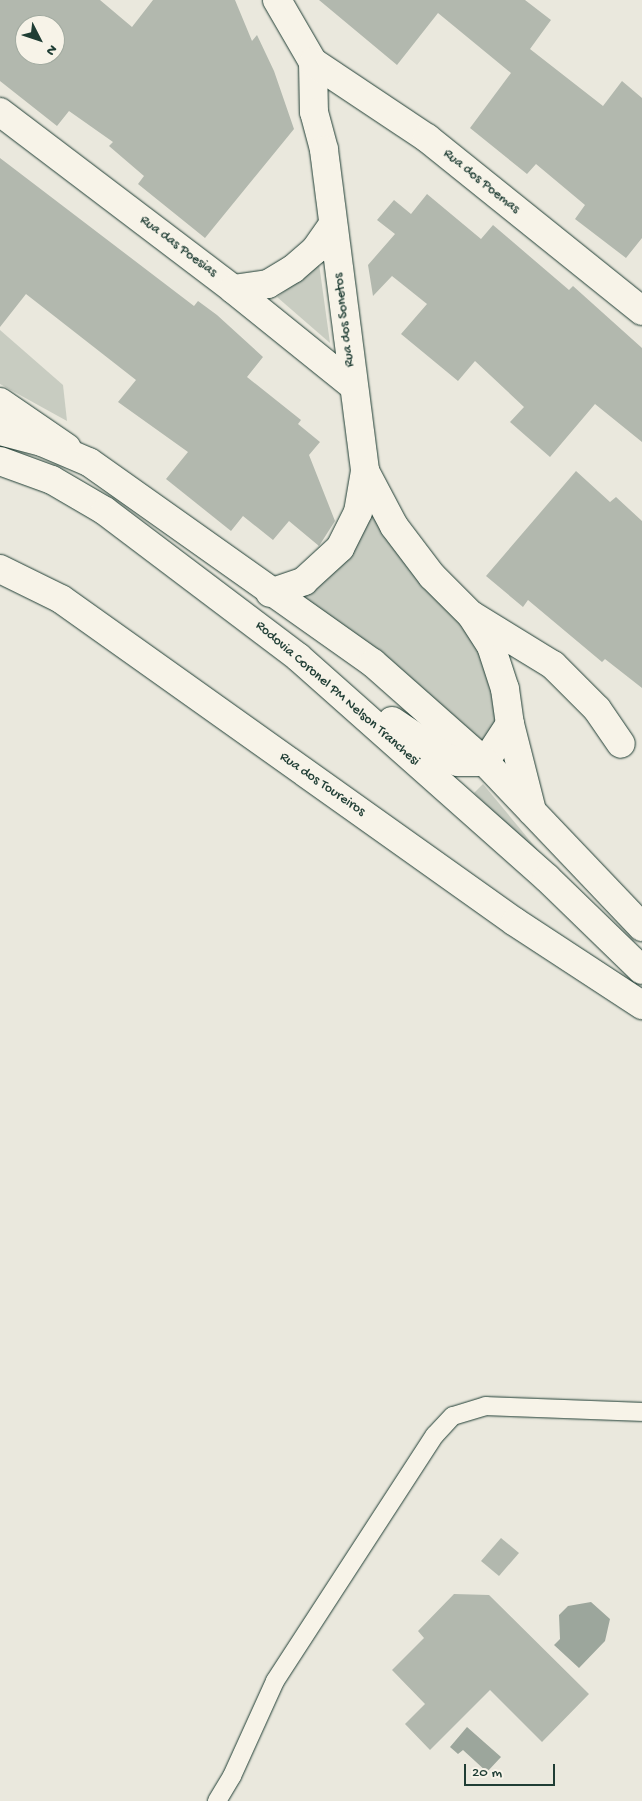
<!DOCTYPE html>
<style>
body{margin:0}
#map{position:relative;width:642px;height:1801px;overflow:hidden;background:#eae8dd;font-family:"Gochi Hand",sans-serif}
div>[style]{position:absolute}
.green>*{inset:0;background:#c8ccc1}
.water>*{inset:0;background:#9ca69c}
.building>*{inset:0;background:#b2b8ae}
.roads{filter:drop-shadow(0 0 1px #1f3d34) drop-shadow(0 0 1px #1f3d34)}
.lane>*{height:18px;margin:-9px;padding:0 9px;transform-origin:9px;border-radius:9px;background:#f7f3e8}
.street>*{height:28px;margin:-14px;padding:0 14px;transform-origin:14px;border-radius:14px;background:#f7f3e8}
.secondary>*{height:28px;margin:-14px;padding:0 14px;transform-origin:14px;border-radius:14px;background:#f7f3e8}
.highway>*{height:28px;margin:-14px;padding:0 14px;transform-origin:14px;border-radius:14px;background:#f7f3e8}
span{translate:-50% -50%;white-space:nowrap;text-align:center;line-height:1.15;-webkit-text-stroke:4px #f7f3e8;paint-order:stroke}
.street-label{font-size:14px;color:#1f3d34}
.north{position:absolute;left:15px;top:15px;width:50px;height:50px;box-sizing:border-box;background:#f7f3e8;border:1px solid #a1aaa0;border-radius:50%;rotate:131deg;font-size:14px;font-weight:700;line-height:20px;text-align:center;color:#1f3d34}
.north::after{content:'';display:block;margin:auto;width:18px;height:22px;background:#1f3d34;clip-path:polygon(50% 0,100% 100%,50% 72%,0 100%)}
.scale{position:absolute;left:464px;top:1764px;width:91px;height:22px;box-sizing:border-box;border:2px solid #1f3d34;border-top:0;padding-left:6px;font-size:15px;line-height:18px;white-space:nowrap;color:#1f3d34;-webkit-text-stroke:4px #f7f3e8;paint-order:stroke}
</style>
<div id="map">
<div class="green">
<i style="clip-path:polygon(319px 264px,330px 343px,277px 297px)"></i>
<i style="clip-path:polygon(0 330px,63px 385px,67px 421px,0 384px)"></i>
<i style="clip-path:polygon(365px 471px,505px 689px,485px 762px,270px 593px,340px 548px)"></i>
<i style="clip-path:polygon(483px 784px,556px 872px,474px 793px)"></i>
</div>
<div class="water">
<i style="clip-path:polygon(591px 1602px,610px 1619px,605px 1641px,579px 1668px,554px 1645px,560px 1639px,559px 1615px,568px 1606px)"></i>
<i style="clip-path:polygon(467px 1727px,501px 1757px,487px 1772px,463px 1750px,458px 1754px,450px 1747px)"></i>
</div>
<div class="building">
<i style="clip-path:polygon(evenodd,0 0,100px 0,132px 27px,153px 0,235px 0,252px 41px,257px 35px,274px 71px,294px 129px,205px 238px,138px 184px,144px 176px,109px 146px,113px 142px,69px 111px,57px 126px,0 81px,0 0,25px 25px,55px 25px,55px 55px,25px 55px,25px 25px)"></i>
<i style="clip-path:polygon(319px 0,525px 0,551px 20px,530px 49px,603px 106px,622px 81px,642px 98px,642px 238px,626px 258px,575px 219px,585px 205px,536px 164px,527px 174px,470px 128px,511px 73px,438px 13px,397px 65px)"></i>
<i style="clip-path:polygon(0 158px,194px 306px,198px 301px,217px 315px,263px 357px,247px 377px,301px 420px,298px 424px,320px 442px,309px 455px,335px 521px,319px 546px,289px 521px,273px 540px,243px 516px,231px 531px,166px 479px,188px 452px,118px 402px,136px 380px,26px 294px,0 327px)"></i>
<i style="clip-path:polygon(427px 194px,481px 239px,493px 225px,569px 290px,573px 286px,642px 348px,642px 442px,595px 404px,550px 457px,510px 422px,524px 407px,475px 361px,458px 381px,401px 334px,427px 304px,392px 276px,373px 296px,368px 265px,395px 234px,377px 220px,394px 200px,411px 214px)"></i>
<i style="clip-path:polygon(576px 471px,610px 502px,616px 497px,642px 521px,642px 688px,605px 659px,602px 662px,528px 600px,523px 607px,486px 576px)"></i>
<i style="clip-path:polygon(501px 1538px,519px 1553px,499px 1576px,481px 1561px)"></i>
<i style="clip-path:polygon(454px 1594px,489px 1595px,589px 1694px,542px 1742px,490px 1690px,430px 1750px,405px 1724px,425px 1704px,392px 1670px,424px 1638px,418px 1631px)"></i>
</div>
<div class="roads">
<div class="lane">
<i style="left:217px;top:1801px;width:29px;rotate:-59deg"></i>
<i style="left:232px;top:1776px;width:104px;rotate:-65.6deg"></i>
<i style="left:275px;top:1681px;width:293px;rotate:-57deg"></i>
<i style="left:435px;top:1435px;width:26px;rotate:-47deg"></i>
<i style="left:453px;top:1416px;width:34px;rotate:-17deg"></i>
<i style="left:486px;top:1406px;width:156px;rotate:2.2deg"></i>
</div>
<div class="street">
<i style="left:277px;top:0;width:72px;rotate:59.9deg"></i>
<i style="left:313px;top:62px;width:50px;rotate:88.9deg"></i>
<i style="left:314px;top:112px;width:39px;rotate:75deg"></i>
<i style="left:324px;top:150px;width:324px;rotate:82.7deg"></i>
<i style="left:365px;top:471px;width:62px;rotate:62.2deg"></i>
<i style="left:394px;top:526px;width:63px;rotate:52.8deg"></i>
<i style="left:432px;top:576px;width:55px;rotate:45deg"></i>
<i style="left:471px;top:615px;width:37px;rotate:57deg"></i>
<i style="left:491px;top:646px;width:45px;rotate:72deg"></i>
<i style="left:505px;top:689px;width:35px;rotate:82deg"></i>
<i style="left:510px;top:724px;width:45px;rotate:123.3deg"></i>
<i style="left:313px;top:62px;width:137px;rotate:33.7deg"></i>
<i style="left:427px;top:138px;width:276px;rotate:38.8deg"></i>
<i style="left:0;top:112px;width:293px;rotate:37.2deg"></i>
<i style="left:233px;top:289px;width:154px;rotate:38.9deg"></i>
<i style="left:233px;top:289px;width:35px;rotate:-8deg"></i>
<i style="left:268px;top:284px;width:29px;rotate:-31deg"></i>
<i style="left:293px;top:269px;width:29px;rotate:-41deg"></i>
<i style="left:315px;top:250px;width:29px;rotate:-55deg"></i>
<i style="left:0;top:569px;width:68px;rotate:26.2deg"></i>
<i style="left:61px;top:599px;width:557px;rotate:35.43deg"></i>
<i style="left:515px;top:922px;width:152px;rotate:33.2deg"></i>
<i style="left:270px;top:593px;width:36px;rotate:-19deg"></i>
<i style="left:304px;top:581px;width:49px;rotate:-42.5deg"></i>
<i style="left:340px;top:548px;width:40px;rotate:-63.4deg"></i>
<i style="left:358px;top:512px;width:42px;rotate:-80.3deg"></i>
<i style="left:473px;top:616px;width:94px;rotate:31.5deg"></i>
<i style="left:553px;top:665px;width:62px;rotate:45deg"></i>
<i style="left:597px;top:709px;width:42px;rotate:55.6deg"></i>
</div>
<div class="secondary">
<i style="left:0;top:402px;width:81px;rotate:34.5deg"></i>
</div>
<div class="highway">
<i style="left:0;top:431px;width:43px;rotate:14.7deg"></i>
<i style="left:42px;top:442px;width:51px;rotate:23.1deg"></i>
<i style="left:89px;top:462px;width:348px;rotate:35.3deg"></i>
<i style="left:373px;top:663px;width:149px;rotate:41.5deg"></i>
<i style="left:485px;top:762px;width:228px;rotate:46.4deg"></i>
<i style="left:0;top:461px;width:55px;rotate:20.1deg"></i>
<i style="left:52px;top:480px;width:61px;rotate:30.3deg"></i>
<i style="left:105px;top:511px;width:242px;rotate:37.1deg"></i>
<i style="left:298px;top:657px;width:333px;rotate:41.6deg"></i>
<i style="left:547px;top:878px;width:132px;rotate:44.1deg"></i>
<i style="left:392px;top:721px;width:65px;rotate:33.7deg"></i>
<i style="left:446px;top:757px;width:13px;rotate:23deg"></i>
<i style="left:458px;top:762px;width:27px"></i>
<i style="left:510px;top:724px;width:90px;rotate:75.8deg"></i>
</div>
</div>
<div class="street-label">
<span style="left:481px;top:182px;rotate:39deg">Rua dos Poemas</span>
<span style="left:178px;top:247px;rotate:37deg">Rua das Poesias</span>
<span style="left:345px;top:320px;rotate:-97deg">Rua dos Sonetos</span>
<span style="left:337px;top:694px;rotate:41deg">Rodovia Coronel PM Nelson Tranchesi</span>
<span style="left:322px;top:785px;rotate:35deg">Rua dos Toureiros</span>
</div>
<div class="north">N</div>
<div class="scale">20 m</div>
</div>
